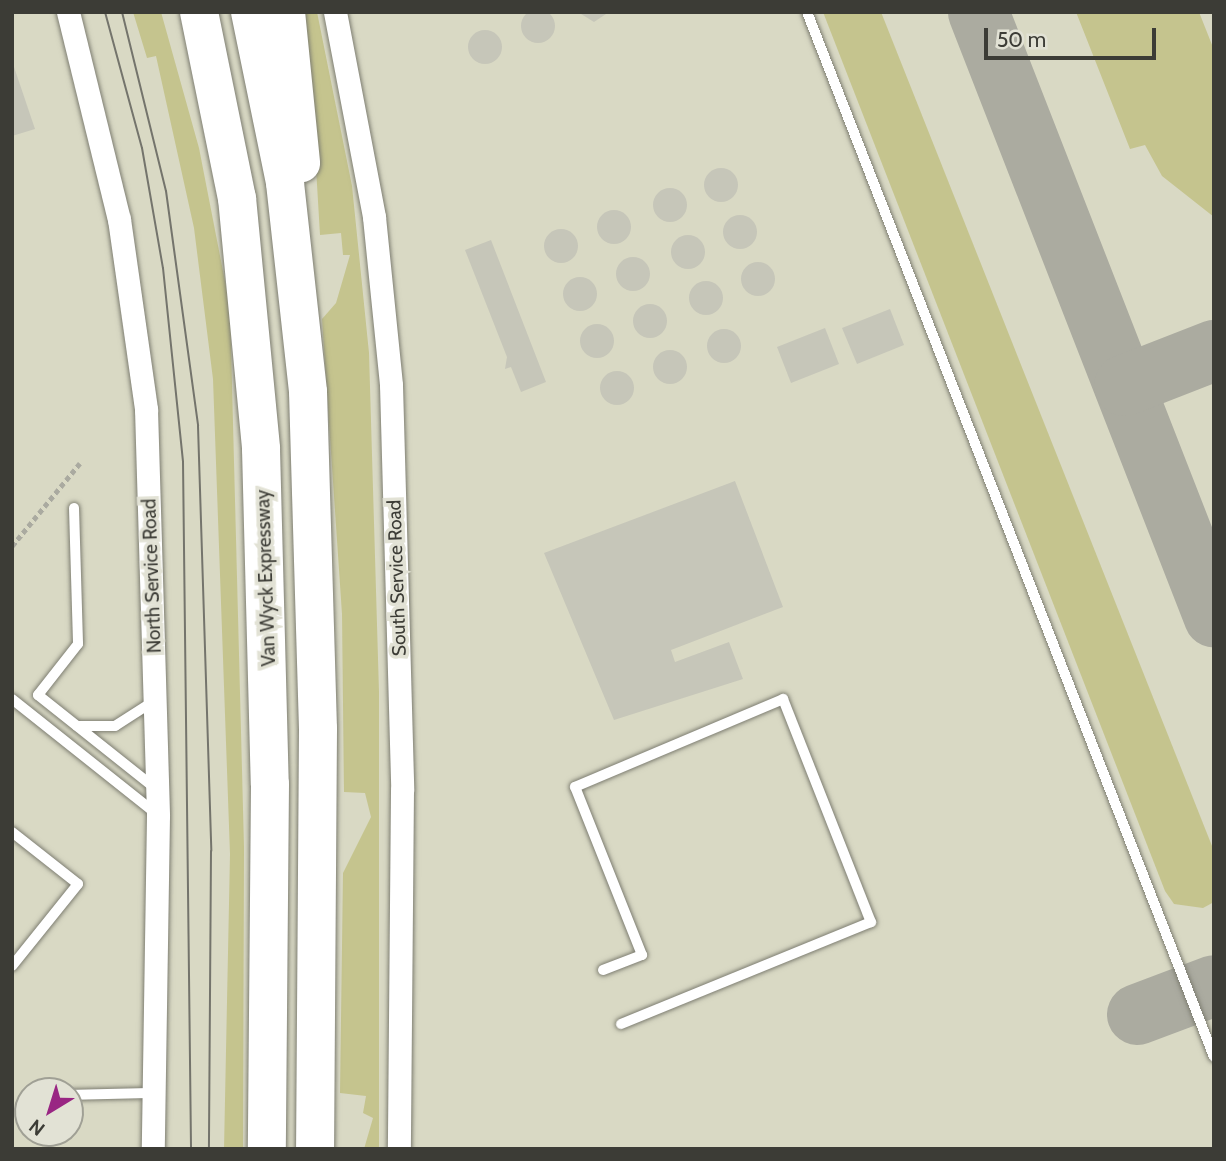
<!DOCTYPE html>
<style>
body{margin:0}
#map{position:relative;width:1226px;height:1161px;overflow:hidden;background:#e2e2d5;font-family:Cabin,sans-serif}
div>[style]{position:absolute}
.built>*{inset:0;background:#d9d9c4}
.green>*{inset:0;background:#c5c48e}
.taxiway>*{height:61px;margin:-30.5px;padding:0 30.5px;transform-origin:30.5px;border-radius:30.5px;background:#ababa0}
.building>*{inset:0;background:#c6c6b9}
.round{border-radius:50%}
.path>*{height:4.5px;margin-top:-2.25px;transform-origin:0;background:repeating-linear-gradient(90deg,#aaaaa0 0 5px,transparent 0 8.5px)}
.roads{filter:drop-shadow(0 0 2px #7e7e72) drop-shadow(0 0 2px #7e7e72)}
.service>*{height:10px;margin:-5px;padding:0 5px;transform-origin:5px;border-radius:5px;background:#fff}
.minor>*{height:23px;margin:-11.5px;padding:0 11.5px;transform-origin:11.5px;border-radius:11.5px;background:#fff}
.motorway>*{height:38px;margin:-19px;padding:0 19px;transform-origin:19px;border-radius:19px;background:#fff}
.tram>*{height:2px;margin:-1px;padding:0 1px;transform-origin:1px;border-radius:1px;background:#74746c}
span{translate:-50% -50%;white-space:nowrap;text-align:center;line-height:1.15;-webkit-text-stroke:7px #e2e2d5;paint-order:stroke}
.street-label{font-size:19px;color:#3c3c36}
.frame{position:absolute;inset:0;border:14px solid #3c3c36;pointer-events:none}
.north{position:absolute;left:14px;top:1077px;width:70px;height:70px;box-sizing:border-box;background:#e2e2d5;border:2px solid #a0a095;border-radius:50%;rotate:218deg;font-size:19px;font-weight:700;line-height:28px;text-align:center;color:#3c3c36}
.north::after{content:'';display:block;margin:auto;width:24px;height:32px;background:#992683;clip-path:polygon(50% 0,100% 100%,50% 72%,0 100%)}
.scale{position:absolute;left:984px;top:28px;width:172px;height:32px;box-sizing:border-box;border:4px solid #3c3c36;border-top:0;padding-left:9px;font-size:21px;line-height:24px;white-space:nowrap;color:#3c3c36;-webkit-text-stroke:5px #e2e2d5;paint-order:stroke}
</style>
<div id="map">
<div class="built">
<i style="clip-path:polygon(evenodd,12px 12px,1214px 12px,1214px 1149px,12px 1149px,12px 12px,28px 1091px,70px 1091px,70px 1133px,28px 1133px,28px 1091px)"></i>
</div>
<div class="green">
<i style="clip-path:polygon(133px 12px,161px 12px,199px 148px,230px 307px,244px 847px,243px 1149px,224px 1149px,230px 854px,213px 379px,194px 228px,156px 56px,147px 58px)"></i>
<i style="clip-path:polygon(294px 12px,317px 12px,352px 186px,369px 353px,379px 692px,379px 1149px,364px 1149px,373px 1118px,363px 1113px,366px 1096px,340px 1093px,343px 873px,371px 817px,365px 793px,344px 792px,342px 614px,322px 319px,336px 303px,350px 255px,343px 255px,341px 233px,320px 235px,313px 117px)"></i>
<i style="clip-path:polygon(823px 12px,881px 12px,1214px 851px,1214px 902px,1203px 908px,1174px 904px,1165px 891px)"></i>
<i style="clip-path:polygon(1076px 12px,1199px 12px,1214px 50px,1214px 217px,1162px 176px,1145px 145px,1130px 149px)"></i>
</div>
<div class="taxiway">
<i style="left:978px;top:12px;width:649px;rotate:68.69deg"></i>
<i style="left:1124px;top:385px;width:97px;rotate:-21.3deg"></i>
<i style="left:1137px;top:1014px;width:82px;rotate:-20.6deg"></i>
</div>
<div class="building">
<i class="round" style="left:521px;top:9px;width:34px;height:34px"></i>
<i style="clip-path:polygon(578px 12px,609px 12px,594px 22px)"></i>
<i class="round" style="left:468px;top:30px;width:34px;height:34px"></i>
<i style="clip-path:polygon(12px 61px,35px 129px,12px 136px)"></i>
<i class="round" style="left:704px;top:168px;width:34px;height:34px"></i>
<i class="round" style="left:653px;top:188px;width:34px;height:34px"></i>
<i class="round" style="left:597px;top:210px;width:34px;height:34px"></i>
<i class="round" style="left:723px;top:215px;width:34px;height:34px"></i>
<i class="round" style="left:544px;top:229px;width:34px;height:34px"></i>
<i class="round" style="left:671px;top:235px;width:34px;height:34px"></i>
<i style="clip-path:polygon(491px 240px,546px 382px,521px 392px,511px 367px,505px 369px,507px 357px,465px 250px)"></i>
<i class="round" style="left:616px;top:257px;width:34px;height:34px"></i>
<i class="round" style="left:741px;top:262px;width:34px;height:34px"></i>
<i class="round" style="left:563px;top:277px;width:34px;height:34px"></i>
<i class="round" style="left:689px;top:281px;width:34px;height:34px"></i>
<i class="round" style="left:633px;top:304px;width:34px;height:34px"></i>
<i style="clip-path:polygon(890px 309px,904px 345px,857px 364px,842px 328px)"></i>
<i class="round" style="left:580px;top:324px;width:34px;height:34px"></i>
<i style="clip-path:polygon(825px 328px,839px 364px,791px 383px,777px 347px)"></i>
<i class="round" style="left:707px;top:329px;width:34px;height:34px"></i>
<i class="round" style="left:653px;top:350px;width:34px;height:34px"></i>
<i class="round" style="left:600px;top:371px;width:34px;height:34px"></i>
<i style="clip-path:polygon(735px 481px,783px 607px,671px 650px,675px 662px,729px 642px,743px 679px,614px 720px,544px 553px)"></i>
</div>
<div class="path">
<i style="left:12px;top:546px;width:107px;rotate:-50.7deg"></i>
</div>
<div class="roads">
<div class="service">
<i style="left:807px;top:12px;width:1121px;rotate:68.72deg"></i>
<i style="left:74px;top:508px;width:136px;rotate:88.3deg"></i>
<i style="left:78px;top:644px;width:65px;rotate:128.1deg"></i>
<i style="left:38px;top:695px;width:151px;rotate:38.5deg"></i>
<i style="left:12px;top:699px;width:186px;rotate:38.5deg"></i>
<i style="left:77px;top:726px;width:38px"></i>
<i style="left:115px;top:726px;width:46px;rotate:-32.7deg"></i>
<i style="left:12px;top:832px;width:84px;rotate:38.2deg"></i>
<i style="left:78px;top:884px;width:105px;rotate:128.8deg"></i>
<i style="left:603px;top:970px;width:42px;rotate:-21deg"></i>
<i style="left:642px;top:955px;width:181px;rotate:-111.7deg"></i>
<i style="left:575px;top:787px;width:226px;rotate:-22.9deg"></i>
<i style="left:783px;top:699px;width:240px;rotate:68.5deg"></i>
<i style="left:871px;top:922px;width:270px;rotate:157.8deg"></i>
<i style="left:71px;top:1095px;width:83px;rotate:-1.4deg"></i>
</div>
<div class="minor">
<i style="left:68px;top:12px;width:213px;rotate:76.2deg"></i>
<i style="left:119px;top:219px;width:192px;rotate:81.9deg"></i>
<i style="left:146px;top:409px;width:407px;rotate:88.3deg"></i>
<i style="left:158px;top:816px;width:333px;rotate:90.9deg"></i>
<i style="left:335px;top:12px;width:209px;rotate:79.2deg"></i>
<i style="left:374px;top:217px;width:169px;rotate:84.2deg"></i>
<i style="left:391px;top:385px;width:405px;rotate:88.4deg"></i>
<i style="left:402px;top:790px;width:359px;rotate:90.5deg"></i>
</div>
<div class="motorway">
<i style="left:199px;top:12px;width:190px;rotate:78.5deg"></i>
<i style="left:237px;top:198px;width:252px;rotate:84.5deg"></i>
<i style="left:261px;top:449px;width:335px;rotate:88.5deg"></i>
<i style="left:270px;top:784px;width:365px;rotate:90.5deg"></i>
<i style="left:250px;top:12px;width:175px;rotate:78.4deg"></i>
<i style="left:285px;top:183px;width:210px;rotate:83.7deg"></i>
<i style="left:308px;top:392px;width:337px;rotate:88.3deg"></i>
<i style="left:318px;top:729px;width:420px;rotate:90.4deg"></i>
<i style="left:286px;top:12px;width:152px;rotate:84.3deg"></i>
</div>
</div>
<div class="tram">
<i style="left:105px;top:12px;width:141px;rotate:74.8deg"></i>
<i style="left:142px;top:148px;width:122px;rotate:80.1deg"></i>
<i style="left:163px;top:268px;width:195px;rotate:84.1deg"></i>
<i style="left:183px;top:462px;width:687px;rotate:89.33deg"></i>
<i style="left:122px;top:12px;width:184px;rotate:76.2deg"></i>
<i style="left:166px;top:191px;width:237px;rotate:82.2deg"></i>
<i style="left:198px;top:426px;width:425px;rotate:88.2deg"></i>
<i style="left:211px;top:851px;width:298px;rotate:90.4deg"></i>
</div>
<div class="street-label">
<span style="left:152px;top:576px;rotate:-92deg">North Service Road</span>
<span style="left:266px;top:578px;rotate:-92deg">Van Wyck Expressway</span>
<span style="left:397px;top:578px;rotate:-92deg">South Service Road</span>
</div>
<div class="frame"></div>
<div class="north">N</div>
<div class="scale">50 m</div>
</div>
